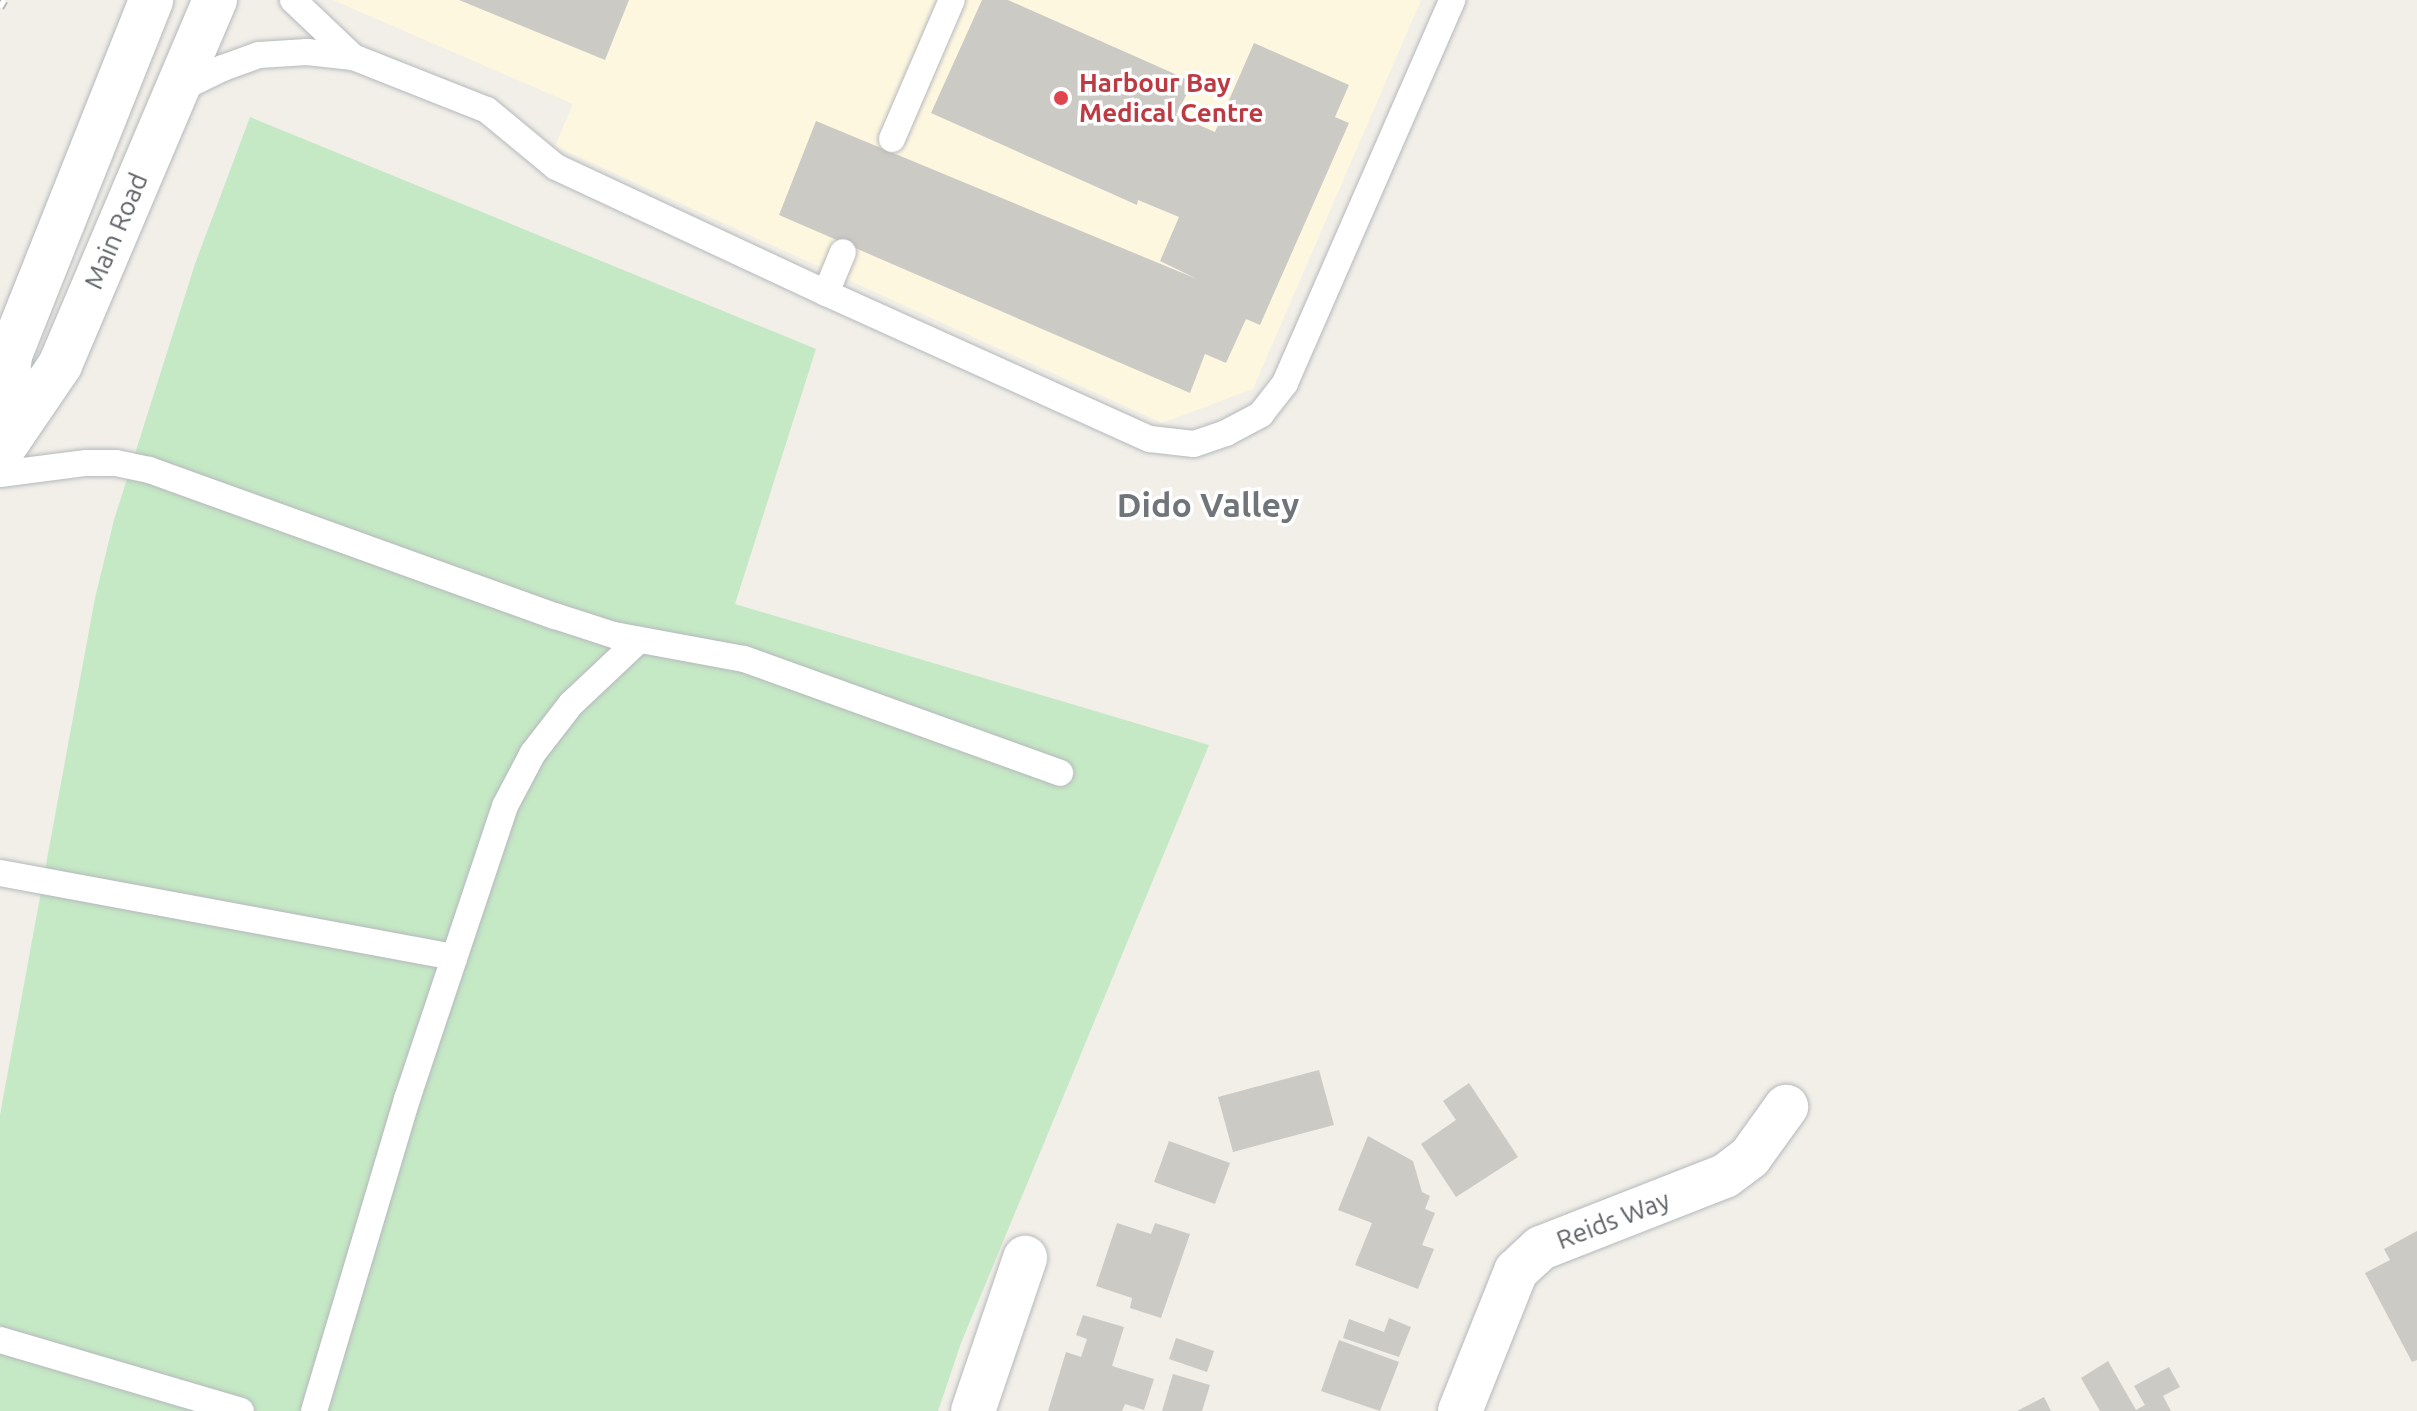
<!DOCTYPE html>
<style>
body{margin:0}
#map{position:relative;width:2417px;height:1411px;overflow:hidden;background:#f1efe8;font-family:Ubuntu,sans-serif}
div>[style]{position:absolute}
.commercial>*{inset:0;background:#fef7e0}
.green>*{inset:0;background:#c5e8c5}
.building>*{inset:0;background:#cccac5}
.roads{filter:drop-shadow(0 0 2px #b5b8bc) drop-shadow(0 0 2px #b5b8bc)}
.service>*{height:26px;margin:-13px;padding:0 13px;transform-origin:13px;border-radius:13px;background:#fff}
.minor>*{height:44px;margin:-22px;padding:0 22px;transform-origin:22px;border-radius:22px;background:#fff}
.secondary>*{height:44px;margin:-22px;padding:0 22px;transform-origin:22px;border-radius:22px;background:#fff}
.rail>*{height:9px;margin-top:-4.5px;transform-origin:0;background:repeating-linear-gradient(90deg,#fff 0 18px,#b6b7b8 0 36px);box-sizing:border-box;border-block:2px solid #b6b7b8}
.dots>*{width:22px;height:22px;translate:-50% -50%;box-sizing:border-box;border:4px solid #fff;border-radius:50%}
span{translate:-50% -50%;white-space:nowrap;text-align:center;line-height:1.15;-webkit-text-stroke:7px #fff;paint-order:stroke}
.health-label{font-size:26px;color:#be3a42;font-weight:700}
.left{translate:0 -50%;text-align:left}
.street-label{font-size:26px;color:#5f6368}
.district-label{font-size:34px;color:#70757a;font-weight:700}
</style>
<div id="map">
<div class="commercial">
<i style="clip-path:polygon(333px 0,1421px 0,1253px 389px,1162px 423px,555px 146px,573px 104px)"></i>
</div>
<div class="green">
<i style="clip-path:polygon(250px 117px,816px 349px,735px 604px,1209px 745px,961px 1343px,938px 1411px,0 1411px,0 1115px,95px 598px,114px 520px,195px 264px)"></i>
</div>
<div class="building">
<i style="clip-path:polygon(459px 0,629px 0,605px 60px)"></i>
<i style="clip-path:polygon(982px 0,1008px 0,1193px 82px,1176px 115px,1215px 132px,1254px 43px,1349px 85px,1335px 117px,1349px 123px,1260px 325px,1246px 319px,1226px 363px,1205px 354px,1190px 393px,779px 215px,816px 121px,1197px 279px,1160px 261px,1179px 217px,1138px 200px,1137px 205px,931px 113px)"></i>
<i style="clip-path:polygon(1319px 1070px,1334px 1125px,1233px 1152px,1218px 1097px)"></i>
<i style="clip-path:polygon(1469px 1083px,1518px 1157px,1456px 1197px,1421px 1144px,1456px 1120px,1443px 1101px)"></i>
<i style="clip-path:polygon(1368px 1136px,1413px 1161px,1422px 1192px,1430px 1196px,1425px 1209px,1435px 1213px,1422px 1245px,1434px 1249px,1418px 1289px,1355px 1265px,1372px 1223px,1338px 1210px)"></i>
<i style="clip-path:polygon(1169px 1141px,1230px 1163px,1215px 1204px,1154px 1182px)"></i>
<i style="clip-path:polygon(1117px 1223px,1151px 1234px,1155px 1223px,1190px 1234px,1161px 1318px,1130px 1308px,1132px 1298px,1096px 1286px)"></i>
<i style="clip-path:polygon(2417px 1231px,2417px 1360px,2412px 1362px,2365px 1273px,2390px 1260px,2384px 1249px)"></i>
<i style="clip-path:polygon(1083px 1315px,1124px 1327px,1112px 1366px,1154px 1379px,1144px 1410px,1125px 1404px,1122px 1411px,1048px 1411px,1066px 1352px,1081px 1357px,1087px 1339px,1076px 1335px)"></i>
<i style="clip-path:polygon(1389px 1318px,1411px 1327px,1399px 1357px,1343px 1338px,1349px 1319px,1384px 1332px)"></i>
<i style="clip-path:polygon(1176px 1338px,1214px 1351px,1207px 1372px,1169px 1359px)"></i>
<i style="clip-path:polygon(1339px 1340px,1399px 1362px,1380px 1411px,1321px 1391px)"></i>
<i style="clip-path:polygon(2108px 1361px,2136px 1410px,2145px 1405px,2134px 1386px,2169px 1367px,2180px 1387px,2163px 1396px,2171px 1411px,2100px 1411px,2081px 1378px)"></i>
<i style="clip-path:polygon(1173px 1374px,1210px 1385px,1202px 1411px,1162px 1411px)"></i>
<i style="clip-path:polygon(2044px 1397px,2051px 1411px,2017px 1411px)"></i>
</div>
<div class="roads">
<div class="service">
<i style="left:293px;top:0;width:83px;rotate:43.5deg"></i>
<i style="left:178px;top:96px;width:17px;rotate:-45deg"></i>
<i style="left:190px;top:84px;width:37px;rotate:-26deg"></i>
<i style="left:223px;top:68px;width:38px;rotate:-20deg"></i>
<i style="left:259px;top:55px;width:48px;rotate:-3.6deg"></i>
<i style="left:307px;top:52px;width:46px;rotate:6.2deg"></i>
<i style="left:353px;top:57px;width:144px;rotate:21.6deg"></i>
<i style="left:487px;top:110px;width:89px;rotate:39.6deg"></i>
<i style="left:556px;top:167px;width:298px;rotate:25deg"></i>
<i style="left:826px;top:293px;width:355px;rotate:24.3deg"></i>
<i style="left:1150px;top:439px;width:44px;rotate:6.5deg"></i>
<i style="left:1194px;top:444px;width:34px;rotate:-19deg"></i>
<i style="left:1226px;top:433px;width:40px;rotate:-28deg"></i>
<i style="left:1261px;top:414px;width:39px;rotate:-52deg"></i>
<i style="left:1285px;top:383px;width:418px;rotate:-66.4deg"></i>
<i style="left:892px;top:139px;width:151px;rotate:-66.7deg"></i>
<i style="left:826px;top:293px;width:44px;rotate:-67.5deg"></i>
<i style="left:0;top:474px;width:87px;rotate:-7.3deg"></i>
<i style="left:86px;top:463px;width:30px"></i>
<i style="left:116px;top:463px;width:34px;rotate:12deg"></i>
<i style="left:149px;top:470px;width:431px;rotate:19.8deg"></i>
<i style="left:555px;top:616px;width:62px;rotate:17.9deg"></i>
<i style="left:614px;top:635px;width:132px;rotate:10.5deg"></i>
<i style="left:744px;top:659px;width:336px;rotate:19.8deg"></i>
<i style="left:0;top:873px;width:462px;rotate:10.5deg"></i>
<i style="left:0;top:1340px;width:251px;rotate:16.4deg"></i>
<i style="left:314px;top:1411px;width:326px;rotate:-73.4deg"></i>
<i style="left:407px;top:1099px;width:309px;rotate:-71.5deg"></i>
<i style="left:505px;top:806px;width:60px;rotate:-62.2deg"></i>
<i style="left:533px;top:753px;width:62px;rotate:-52.2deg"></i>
<i style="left:571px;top:704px;width:93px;rotate:-43.3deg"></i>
</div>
<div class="minor">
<i style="left:973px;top:1411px;width:162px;rotate:-71.2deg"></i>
<i style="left:1460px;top:1411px;width:151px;rotate:-68.2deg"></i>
<i style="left:1516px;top:1271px;width:34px;rotate:-43deg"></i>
<i style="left:1541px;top:1248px;width:198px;rotate:-21.4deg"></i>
<i style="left:1725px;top:1176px;width:31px;rotate:-37deg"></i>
<i style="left:1750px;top:1157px;width:62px;rotate:-54.2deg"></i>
</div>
<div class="secondary">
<i style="left:1px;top:450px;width:95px;rotate:-84.6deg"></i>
<i style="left:10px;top:355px;width:382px;rotate:-68.3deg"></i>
<i style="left:0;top:453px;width:107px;rotate:-55.7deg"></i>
<i style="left:60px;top:365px;width:397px;rotate:-67deg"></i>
</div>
</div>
<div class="rail">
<i style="left:0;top:7px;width:8px;rotate:-60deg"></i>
</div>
<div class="dots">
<i style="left:1061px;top:98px;background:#e0444e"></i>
</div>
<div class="health-label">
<span class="left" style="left:1079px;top:98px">Harbour Bay<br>Medical Centre</span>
</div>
<div class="street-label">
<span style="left:116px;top:231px;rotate:-67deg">Main Road</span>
<span style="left:1613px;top:1220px;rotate:-21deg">Reids Way</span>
</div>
<div class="district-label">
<span style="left:1208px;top:505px">Dido Valley</span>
</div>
</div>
